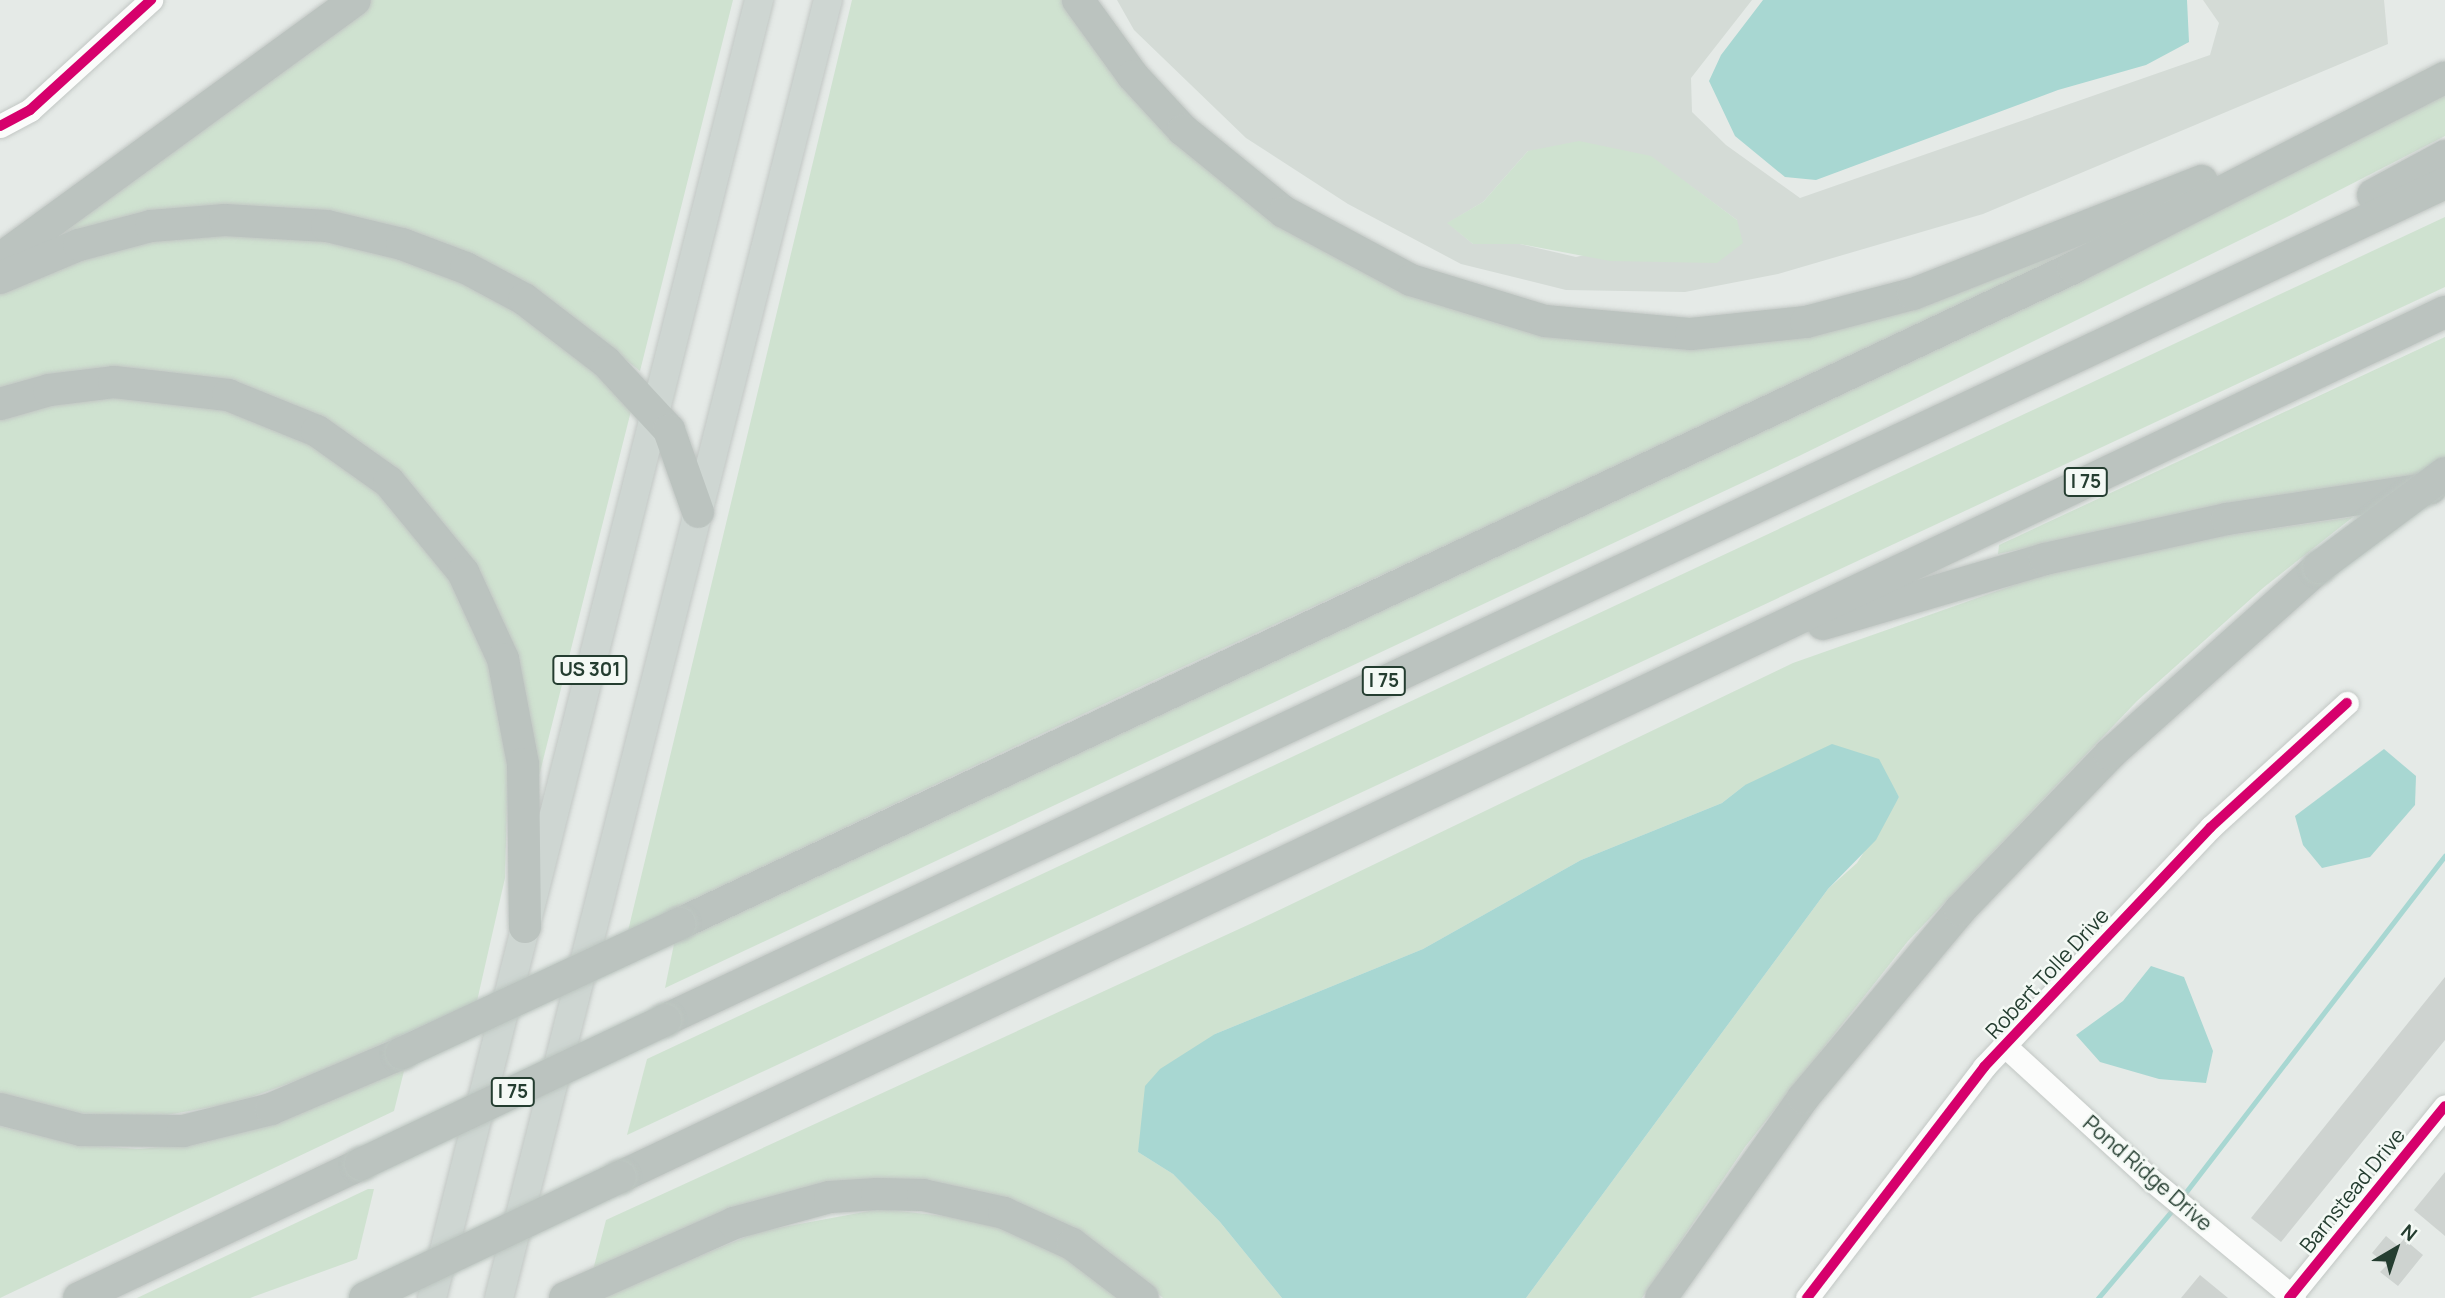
<!DOCTYPE html>
<style>
body{margin:0}
#map{position:relative;width:2445px;height:1298px;overflow:hidden;background:#e5eae7;font-family:Manrope,sans-serif}
div>[style]{position:absolute}
.built>*{inset:0;background:#d4dbd6}
.green>*{inset:0;background:#cfe2d0}
.water>*{inset:0;background:#a8d7d2}
.stream>*{height:5px;margin:-2.5px;padding:0 2.5px;transform-origin:2.5px;border-radius:2.5px;background:#a8d7d2}
.building>*{inset:0;background:#ced3d0}
.roads{filter:drop-shadow(0 0 2px #c2c7c4) drop-shadow(0 0 2px #c2c7c4)}
.minor>*{height:23px;margin:-11.5px;padding:0 11.5px;transform-origin:11.5px;border-radius:11.5px;background:#fbfcfb}
.major>*{height:28px;margin:-14px;padding:0 14px;transform-origin:14px;border-radius:14px;background:#ced6d2}
.highway>*{height:32px;margin:-16px;padding:0 16px;transform-origin:16px;border-radius:16px;background:#bbc3bf}
.bridges{filter:drop-shadow(0 0 2px #bdc6c1) drop-shadow(0 0 2px #bdc6c1)}
.highway-bridge>*{height:32px;margin:-16px;padding:0 16px;transform-origin:16px;border-radius:16px;background:#bbc3bf}
.cycleway>*{height:10px;margin:-5px;padding:0 5px;transform-origin:5px;border-radius:5px;background:#d6006c}
span{translate:-50% -50%;white-space:nowrap;text-align:center;line-height:1.15;-webkit-text-stroke:5px #f4f9f5;paint-order:stroke}
.shield-label span{padding:2px 5px;background:#f4f9f5;border:2px solid;border-radius:5px;-webkit-text-stroke-width:0}
.shield-label{font-size:19px;color:#243d30;font-weight:700}
.street-label{font-size:21px;color:#243d30}
.north{position:absolute;left:2361px;top:1214px;width:70px;height:70px;-webkit-text-stroke:5px #f4f9f5;paint-order:stroke;rotate:39deg;font-size:19px;font-weight:700;line-height:28px;text-align:center;color:#243d30}
.north::after{content:'';display:block;margin:auto;width:24px;height:32px;background:#243d30;clip-path:polygon(50% 0,100% 100%,50% 72%,0 100%)}
</style>
<div id="map">
<div class="built">
<i style="clip-path:polygon(evenodd,1117px 0,1752px 0,1691px 78px,1692px 112px,1726px 145px,1800px 198px,2210px 55px,2219px 23px,2203px 0,2384px 0,2388px 44px,1983px 214px,1778px 274px,1685px 292px,1566px 290px,1461px 264px,1348px 204px,1246px 138px,1134px 30px,1117px 0,1528px 151px,1651px 157px,1737px 220px,1576px 257px,1520px 244px,1473px 244px,1448px 223px,1483px 202px,1528px 151px)"></i>
</div>
<div class="green">
<i style="clip-path:polygon(369px 0,733px 0,640px 371px,586px 328px,292px 209px,212px 206px,29px 253px)"></i>
<i style="clip-path:polygon(852px 0,1067px 0,1326px 247px,1683px 341px,2140px 225px,1163px 676px,628px 931px)"></i>
<i style="clip-path:polygon(2445px 88px,2445px 136px,2283px 219px,1799px 456px,665px 988px,675px 939px)"></i>
<i style="clip-path:polygon(1579px 141px,1651px 156px,1737px 220px,1743px 243px,1717px 263px,1610px 261px,1520px 244px,1473px 244px,1447px 223px,1483px 202px,1528px 151px)"></i>
<i style="clip-path:polygon(2445px 217px,2445px 287px,627px 1135px,647px 1059px)"></i>
<i style="clip-path:polygon(142px 235px,342px 235px,491px 287px,633px 403px,539px 776px,482px 589px,279px 402px,0 394px,0 287px)"></i>
<i style="clip-path:polygon(2445px 337px,2445px 475px,2210px 508px,1998px 554px,1999px 545px)"></i>
<i style="clip-path:polygon(183px 394px,327px 449px,424px 534px,479px 624px,509px 730px,505px 878px,477px 1001px,315px 1074px,235px 1103px,149px 1118px,60px 1112px,0 1094px,0 413px,54px 398px)"></i>
<i style="clip-path:polygon(2353px 517px,2263px 588px,2137px 701px,1908px 941px,1745px 1147px,1642px 1298px,1526px 1298px,1828px 889px,1857px 863px,1899px 797px,1888px 779px,1745px 785px,1722px 803px,1581px 860px,1423px 949px,1215px 1034px,1138px 1152px,1173px 1174px,1220px 1222px,1282px 1298px,1163px 1298px,1137px 1275px,1009px 1200px,912px 1181px,830px 1182px,749px 1202px,593px 1270px,606px 1220px,1250px 924px,1793px 663px,2037px 577px,2195px 540px)"></i>
<i style="clip-path:polygon(406px 1063px,394px 1111px,0 1298px,0 1126px,79px 1145px,139px 1149px,202px 1143px,265px 1126px)"></i>
<i style="clip-path:polygon(368px 1189px,374px 1189px,357px 1259px,250px 1298px,137px 1298px)"></i>
<i style="clip-path:polygon(880px 1209px,963px 1218px,1006px 1230px,1080px 1265px,1124px 1298px,599px 1298px,757px 1232px)"></i>
</div>
<div class="water">
<i style="clip-path:polygon(1763px 0,2187px 0,2189px 42px,2146px 65px,2058px 90px,1816px 180px,1785px 177px,1735px 136px,1709px 81px,1721px 55px)"></i>
<i style="clip-path:polygon(1832px 744px,1879px 759px,1899px 797px,1876px 840px,1828px 889px,1526px 1298px,1282px 1298px,1220px 1222px,1173px 1174px,1138px 1152px,1145px 1086px,1160px 1069px,1215px 1034px,1423px 949px,1581px 860px,1722px 803px,1745px 785px)"></i>
<i style="clip-path:polygon(2384px 749px,2416px 776px,2415px 805px,2370px 857px,2322px 868px,2303px 845px,2295px 816px)"></i>
<i style="clip-path:polygon(2151px 966px,2184px 977px,2213px 1051px,2206px 1083px,2159px 1079px,2100px 1062px,2076px 1035px,2123px 1001px)"></i>
</div>
<div class="stream">
<i style="left:2182px;top:1197px;width:431px;rotate:-52.4deg"></i>
<i style="left:2098px;top:1298px;width:118px;rotate:-49.8deg"></i>
</div>
<div class="building">
<i style="clip-path:polygon(2445px 977px,2445px 1040px,2281px 1242px,2251px 1218px)"></i>
<i style="clip-path:polygon(2445px 1172px,2445px 1236px,2414px 1210px)"></i>
<i style="clip-path:polygon(2386px 1236px,2398px 1246px,2404px 1239px,2423px 1255px,2398px 1286px,2380px 1272px,2387px 1265px,2372px 1253px)"></i>
<i style="clip-path:polygon(2200px 1275px,2228px 1298px,2181px 1298px)"></i>
</div>
<div class="roads">
<div class="minor">
<i style="left:0;top:126px;width:34px;rotate:-28deg"></i>
<i style="left:30px;top:110px;width:164px;rotate:-42.3deg"></i>
<i style="left:2004px;top:1045px;width:197px;rotate:42.5deg"></i>
<i style="left:2149px;top:1178px;width:188px;rotate:39.6deg"></i>
<i style="left:1807px;top:1298px;width:291px;rotate:-52.5deg"></i>
<i style="left:1984px;top:1067px;width:330px;rotate:-46.6deg"></i>
<i style="left:2211px;top:827px;width:184px;rotate:-42.4deg"></i>
<i style="left:2289px;top:1298px;width:247px;rotate:-50.9deg"></i>
</div>
<div class="major">
<i style="left:432px;top:1298px;width:1339px;rotate:-75.86deg"></i>
<i style="left:499px;top:1298px;width:1339px;rotate:-75.78deg"></i>
</div>
<div class="highway">
<i style="left:1078px;top:0;width:94px;rotate:54.1deg"></i>
<i style="left:1133px;top:76px;width:74px;rotate:47.2deg"></i>
<i style="left:1183px;top:130px;width:130px;rotate:39.1deg"></i>
<i style="left:1284px;top:212px;width:144px;rotate:28.2deg"></i>
<i style="left:1411px;top:280px;width:140px;rotate:17deg"></i>
<i style="left:1545px;top:321px;width:147px;rotate:5.1deg"></i>
<i style="left:1691px;top:334px;width:116px;rotate:-6deg"></i>
<i style="left:1806px;top:322px;width:111px;rotate:-14.7deg"></i>
<i style="left:1913px;top:294px;width:310px;rotate:-21.4deg"></i>
<i style="left:2373px;top:195px;width:82px;rotate:-28.4deg"></i>
<i style="left:0;top:259px;width:439px;rotate:-36.1deg"></i>
<i style="left:0;top:278px;width:86px;rotate:-22.7deg"></i>
<i style="left:79px;top:245px;width:74px;rotate:-14.8deg"></i>
<i style="left:151px;top:226px;width:74px;rotate:-4.6deg"></i>
<i style="left:225px;top:220px;width:102px;rotate:3.4deg"></i>
<i style="left:327px;top:226px;width:77px;rotate:13.5deg"></i>
<i style="left:402px;top:244px;width:68px;rotate:20.6deg"></i>
<i style="left:466px;top:268px;width:66px;rotate:28.1deg"></i>
<i style="left:524px;top:299px;width:103px;rotate:37.5deg"></i>
<i style="left:606px;top:362px;width:93px;rotate:47.2deg"></i>
<i style="left:669px;top:430px;width:87px;rotate:70.5deg"></i>
<i style="left:0;top:404px;width:51px;rotate:-15.9deg"></i>
<i style="left:49px;top:390px;width:65px;rotate:-7deg"></i>
<i style="left:114px;top:382px;width:115px;rotate:6.5deg"></i>
<i style="left:228px;top:395px;width:96px;rotate:22deg"></i>
<i style="left:317px;top:431px;width:88px;rotate:35.3deg"></i>
<i style="left:389px;top:482px;width:117px;rotate:50.6deg"></i>
<i style="left:463px;top:572px;width:96px;rotate:65.3deg"></i>
<i style="left:503px;top:659px;width:107px;rotate:79.2deg"></i>
<i style="left:523px;top:764px;width:163px;rotate:89.3deg"></i>
<i style="left:1823px;top:624px;width:231px;rotate:-16.3deg"></i>
<i style="left:2045px;top:559px;width:186px;rotate:-12.4deg"></i>
<i style="left:2227px;top:519px;width:206px;rotate:-8.6deg"></i>
<i style="left:679px;top:924px;width:1541px;rotate:-25.2deg"></i>
<i style="left:2073px;top:268px;width:418px;rotate:-27.1deg"></i>
<i style="left:665px;top:1020px;width:1967px;rotate:-25.18deg"></i>
<i style="left:0;top:1109px;width:84px;rotate:14.5deg"></i>
<i style="left:81px;top:1130px;width:102px;rotate:0.6deg"></i>
<i style="left:183px;top:1131px;width:91px;rotate:-14deg"></i>
<i style="left:271px;top:1109px;width:142px;rotate:-23.1deg"></i>
<i style="left:620px;top:1177px;width:2020px;rotate:-25.36deg"></i>
<i style="left:79px;top:1298px;width:312px;rotate:-25.4deg"></i>
<i style="left:565px;top:1298px;width:185px;rotate:-23.9deg"></i>
<i style="left:734px;top:1223px;width:99px;rotate:-15.2deg"></i>
<i style="left:830px;top:1197px;width:47px;rotate:-3.7deg"></i>
<i style="left:877px;top:1194px;width:46px;rotate:1.2deg"></i>
<i style="left:923px;top:1195px;width:83px;rotate:12.5deg"></i>
<i style="left:1004px;top:1213px;width:75px;rotate:24.5deg"></i>
<i style="left:1072px;top:1244px;width:89px;rotate:37.3deg"></i>
<i style="left:1661px;top:1298px;width:245px;rotate:-54.6deg"></i>
<i style="left:1803px;top:1098px;width:245px;rotate:-50.1deg"></i>
<i style="left:1960px;top:910px;width:216px;rotate:-46.1deg"></i>
<i style="left:2110px;top:754px;width:280px;rotate:-41.8deg"></i>
</div>
</div>
<div class="bridges">
<div class="highway-bridge">
<i style="left:2319px;top:567px;width:157px;rotate:-36.7deg"></i>
<i style="left:402px;top:1053px;width:306px;rotate:-25deg"></i>
<i style="left:361px;top:1164px;width:336px;rotate:-25.3deg"></i>
<i style="left:365px;top:1298px;width:282px;rotate:-25.4deg"></i>
</div>
</div>
<div class="cycleway">
<i style="left:0;top:126px;width:34px;rotate:-28deg"></i>
<i style="left:30px;top:110px;width:164px;rotate:-42.3deg"></i>
<i style="left:1807px;top:1298px;width:291px;rotate:-52.5deg"></i>
<i style="left:1984px;top:1067px;width:330px;rotate:-46.6deg"></i>
<i style="left:2211px;top:827px;width:184px;rotate:-42.4deg"></i>
<i style="left:2289px;top:1298px;width:247px;rotate:-50.9deg"></i>
</div>
<div class="shield-label">
<span style="left:2086px;top:482px">I 75</span>
<span style="left:590px;top:670px">US 301</span>
<span style="left:1384px;top:681px">I 75</span>
<span style="left:513px;top:1092px">I 75</span>
</div>
<div class="street-label">
<span style="left:2047px;top:973px;rotate:-47deg">Robert Tolle Drive</span>
<span style="left:2148px;top:1173px;rotate:41deg">Pond Ridge Drive</span>
<span style="left:2352px;top:1190px;rotate:-51deg">Barnstead Drive</span>
</div>
<div class="north">N</div>
</div>
